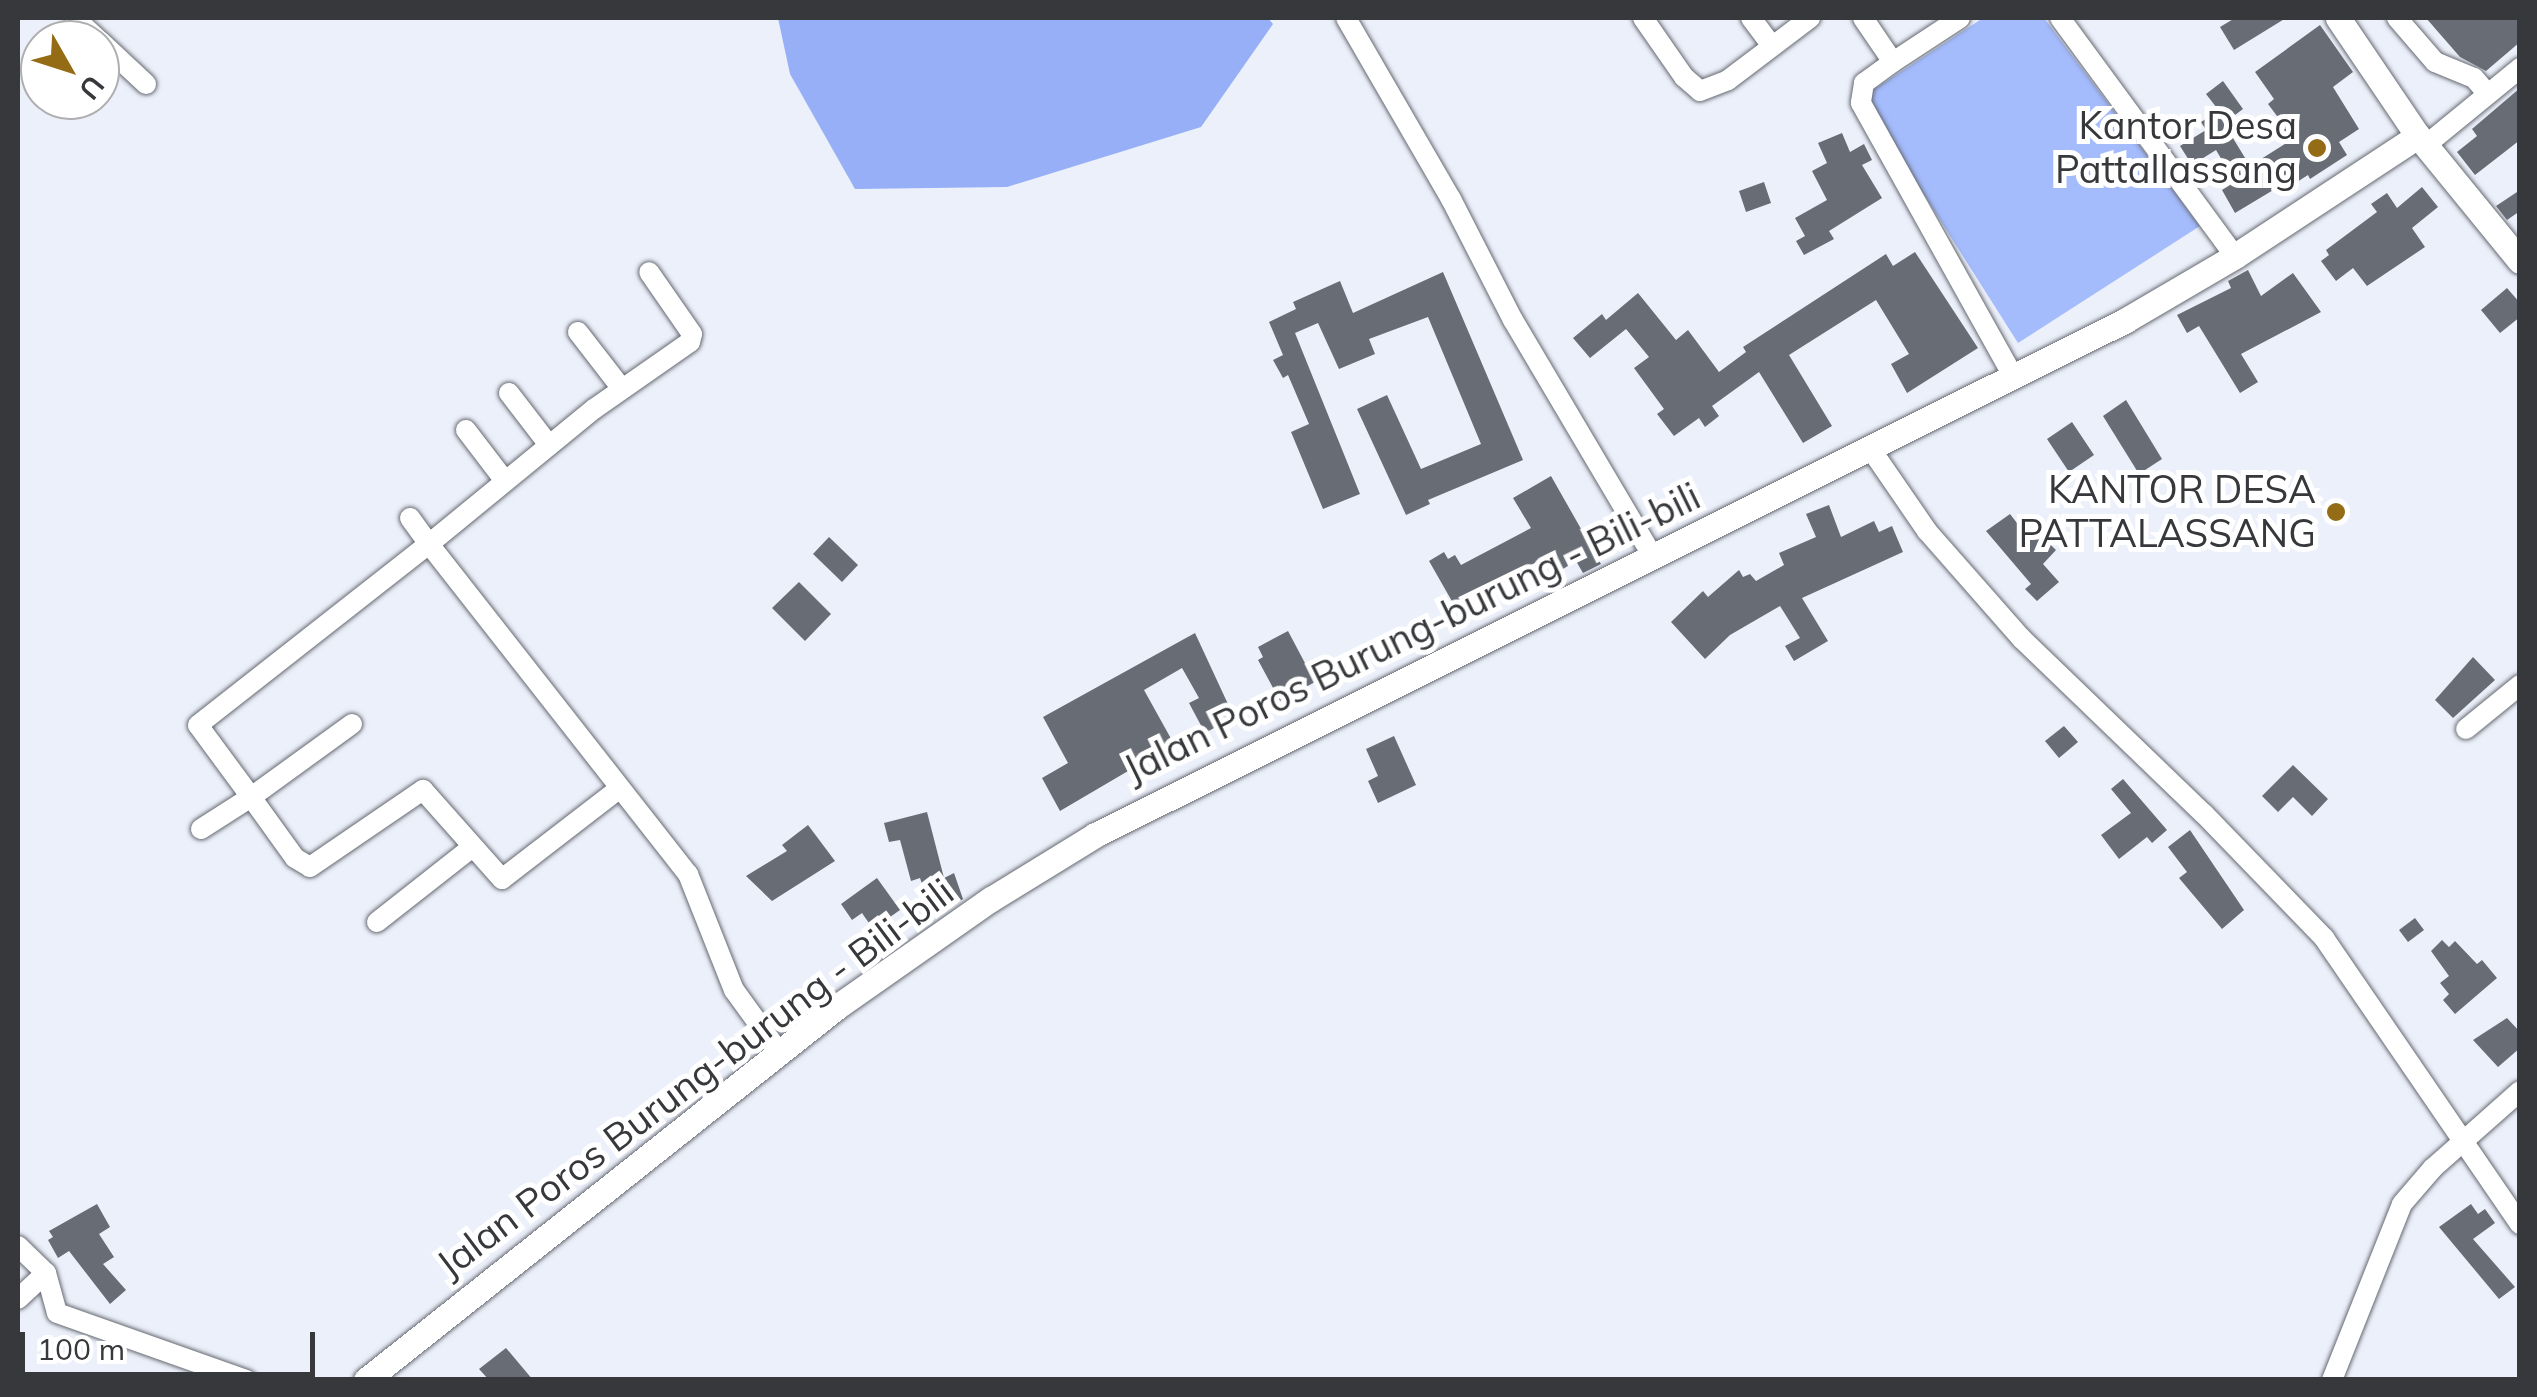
<!DOCTYPE html>
<style>
body{margin:0}
#map{position:relative;width:2537px;height:1397px;overflow:hidden;background:#ecf0fa;font-family:Mulish,sans-serif}
div>[style]{position:absolute}
.green>*{inset:0;background:#a4bbfc}
.forest>*{inset:0;background:#96aff7}
.building>*{inset:0;background:#686c74}
.roads{filter:drop-shadow(0 0 2px #656971) drop-shadow(0 0 2px #656971)}
.minor>*{height:20px;margin:-10px;padding:0 10px;transform-origin:10px;border-radius:10px;background:#fff}
.major>*{height:25px;margin:-12.5px;padding:0 12.5px;transform-origin:12.5px;border-radius:12.5px;background:#fff}
.dots>*{width:28px;height:28px;translate:-50% -50%;box-sizing:border-box;border:5px solid #fff;border-radius:50%}
span{translate:-50% -50%;white-space:nowrap;text-align:center;line-height:1.15;-webkit-text-stroke:10px #fff;paint-order:stroke}
.poi-label{font-size:38px;color:#36383b}
.right{translate:-100% -50%;text-align:right}
.street-label{font-size:38px;color:#36383b}
.frame{position:absolute;inset:0;border:20px solid #36383b;pointer-events:none}
.north{position:absolute;left:20px;top:20px;width:100px;height:100px;box-sizing:border-box;background:#fff;border:2px solid #afafb1;border-radius:50%;rotate:129deg;font-size:28px;font-weight:700;line-height:40px;text-align:center;color:#36383b}
.north::after{content:'';display:block;margin:auto;width:35px;height:45px;background:#946c15;clip-path:polygon(50% 0,100% 100%,50% 72%,0 100%)}
.scale{position:absolute;left:20px;top:1332px;width:295px;height:45px;box-sizing:border-box;border:5px solid #36383b;border-top:0;padding-left:12px;font-size:30px;line-height:35px;white-space:nowrap;color:#36383b;-webkit-text-stroke:8px #fff;paint-order:stroke}
</style>
<div id="map">
<div class="green">
<i style="clip-path:polygon(1983px 18px,2044px 18px,2200px 226px,2018px 343px,1862px 97px)"></i>
</div>
<div class="forest">
<i style="clip-path:polygon(778px 18px,1268px 18px,1273px 24px,1201px 127px,1007px 187px,855px 189px,790px 74px)"></i>
</div>
<div class="building">
<i style="clip-path:polygon(2235px 18px,2286px 18px,2234px 50px,2220px 27px)"></i>
<i style="clip-path:polygon(2426px 18px,2520px 18px,2520px 42px,2486px 71px,2460px 57px)"></i>
<i style="clip-path:polygon(2320px 25px,2353px 72px,2333px 87px,2359px 129px,2339px 142px,2347px 155px,2310px 179px,2308px 175px,2278px 194px,2275px 189px,2235px 213px,2222px 190px,2235px 182px,2216px 150px,2192px 165px,2180px 146px,2206px 130px,2201px 122px,2217px 112px,2250px 166px,2288px 142px,2281px 131px,2286px 128px,2268px 104px,2274px 99px,2255px 72px)"></i>
<i style="clip-path:polygon(2223px 81px,2243px 109px,2227px 121px,2206px 94px)"></i>
<i style="clip-path:polygon(2520px 88px,2520px 140px,2475px 175px,2457px 152px,2477px 136px,2472px 129px)"></i>
<i style="clip-path:polygon(1842px 133px,1850px 152px,1864px 144px,1872px 160px,1862px 165px,1882px 198px,1829px 231px,1834px 239px,1804px 255px,1796px 241px,1805px 236px,1795px 218px,1827px 200px,1812px 171px,1827px 163px,1818px 143px)"></i>
<i style="clip-path:polygon(1764px 182px,1771px 203px,1746px 212px,1739px 191px)"></i>
<i style="clip-path:polygon(2422px 187px,2438px 207px,2412px 228px,2425px 247px,2367px 286px,2353px 268px,2336px 281px,2321px 261px,2329px 255px,2326px 250px,2377px 212px,2371px 204px,2387px 193px,2397px 208px)"></i>
<i style="clip-path:polygon(2520px 190px,2520px 211px,2507px 220px,2496px 206px)"></i>
<i style="clip-path:polygon(1915px 252px,1978px 348px,1907px 393px,1891px 364px,1909px 354px,1876px 300px,1789px 355px,1832px 426px,1803px 443px,1759px 372px,1712px 406px,1719px 416px,1705px 427px,1699px 418px,1674px 436px,1657px 414px,1664px 409px,1634px 368px,1649px 357px,1626px 329px,1590px 358px,1573px 338px,1602px 314px,1606px 320px,1638px 293px,1676px 340px,1688px 330px,1719px 372px,1746px 352px,1743px 347px,1886px 254px,1893px 266px)"></i>
<i style="clip-path:polygon(2248px 270px,2261px 296px,2293px 273px,2321px 312px,2241px 354px,2258px 382px,2240px 393px,2199px 326px,2187px 333px,2177px 315px,2231px 288px,2228px 281px)"></i>
<i style="clip-path:polygon(1443px 272px,1523px 460px,1428px 500px,1430px 504px,1406px 515px,1357px 409px,1387px 395px,1421px 469px,1481px 444px,1428px 317px,1369px 339px,1375px 354px,1339px 369px,1318px 323px,1295px 333px,1360px 494px,1323px 509px,1291px 432px,1309px 424px,1288px 375px,1283px 378px,1273px 360px,1283px 355px,1269px 322px,1296px 309px,1293px 302px,1340px 281px,1353px 313px)"></i>
<i style="clip-path:polygon(2507px 288px,2520px 303px,2520px 317px,2500px 333px,2481px 310px)"></i>
<i style="clip-path:polygon(2126px 400px,2162px 459px,2139px 474px,2103px 416px)"></i>
<i style="clip-path:polygon(2072px 422px,2094px 455px,2069px 472px,2047px 439px)"></i>
<i style="clip-path:polygon(1551px 476px,1601px 564px,1583px 573px,1576px 561px,1558px 572px,1549px 556px,1453px 603px,1429px 561px,1444px 552px,1448px 559px,1455px 555px,1461px 565px,1531px 528px,1513px 498px)"></i>
<i style="clip-path:polygon(1829px 505px,1841px 537px,1874px 521px,1879px 532px,1892px 526px,1903px 552px,1802px 598px,1828px 641px,1794px 661px,1785px 646px,1800px 638px,1780px 606px,1730px 635px,1705px 659px,1671px 622px,1703px 591px,1708px 597px,1739px 570px,1743px 577px,1750px 574px,1756px 581px,1784px 565px,1779px 553px,1816px 537px,1806px 514px)"></i>
<i style="clip-path:polygon(2010px 514px,2030px 540px,2036px 531px,2056px 550px,2043px 564px,2059px 582px,2037px 601px,2025px 589px,2031px 584px,1986px 531px)"></i>
<i style="clip-path:polygon(829px 537px,858px 565px,842px 582px,813px 554px)"></i>
<i style="clip-path:polygon(799px 582px,831px 614px,805px 641px,772px 608px)"></i>
<i style="clip-path:polygon(1288px 631px,1315px 682px,1280px 701px,1258px 660px,1263px 657px,1258px 647px)"></i>
<i style="clip-path:polygon(1195px 633px,1234px 717px,1205px 733px,1189px 703px,1199px 698px,1182px 668px,1144px 690px,1174px 744px,1060px 811px,1042px 778px,1068px 763px,1043px 717px)"></i>
<i style="clip-path:polygon(2473px 657px,2495px 680px,2453px 718px,2435px 700px)"></i>
<i style="clip-path:polygon(2064px 726px,2078px 742px,2059px 758px,2045px 741px)"></i>
<i style="clip-path:polygon(1394px 736px,1416px 785px,1378px 803px,1368px 781px,1378px 776px,1366px 749px)"></i>
<i style="clip-path:polygon(2293px 765px,2328px 799px,2312px 816px,2293px 797px,2278px 812px,2262px 796px)"></i>
<i style="clip-path:polygon(2123px 779px,2167px 830px,2152px 843px,2147px 837px,2119px 859px,2101px 835px,2131px 813px,2111px 789px)"></i>
<i style="clip-path:polygon(927px 812px,944px 878px,954px 873px,963px 899px,944px 912px,942px 879px,922px 884px,920px 878px,911px 881px,900px 840px,889px 842px,884px 823px)"></i>
<i style="clip-path:polygon(808px 825px,835px 861px,772px 901px,746px 876px,787px 851px,782px 845px)"></i>
<i style="clip-path:polygon(2190px 830px,2244px 910px,2222px 929px,2179px 878px,2187px 872px,2168px 847px)"></i>
<i style="clip-path:polygon(877px 878px,900px 910px,873px 929px,862px 913px,852px 920px,841px 904px)"></i>
<i style="clip-path:polygon(2415px 918px,2424px 930px,2408px 942px,2399px 930px)"></i>
<i style="clip-path:polygon(2442px 940px,2449px 947px,2455px 941px,2477px 964px,2482px 960px,2497px 978px,2455px 1014px,2443px 1000px,2449px 994px,2440px 983px,2449px 976px,2431px 951px)"></i>
<i style="clip-path:polygon(2507px 1018px,2520px 1032px,2520px 1048px,2498px 1067px,2473px 1040px)"></i>
<i style="clip-path:polygon(97px 1204px,110px 1227px,99px 1234px,114px 1257px,103px 1264px,126px 1290px,110px 1304px,69px 1251px,58px 1258px,48px 1240px,53px 1237px,49px 1231px)"></i>
<i style="clip-path:polygon(2471px 1204px,2478px 1214px,2485px 1209px,2495px 1223px,2473px 1239px,2515px 1287px,2499px 1299px,2439px 1227px)"></i>
<i style="clip-path:polygon(506px 1348px,533px 1380px,489px 1380px,479px 1369px)"></i>
</div>
<div class="roads">
<div class="minor">
<i style="left:75px;top:18px;width:33px;rotate:43deg"></i>
<i style="left:1346px;top:18px;width:209px;rotate:59.9deg"></i>
<i style="left:1451px;top:199px;width:136px;rotate:62.9deg"></i>
<i style="left:1513px;top:320px;width:273px;rotate:59.4deg"></i>
<i style="left:1643px;top:18px;width:72px;rotate:55.2deg"></i>
<i style="left:1684px;top:77px;width:21px;rotate:41deg"></i>
<i style="left:1700px;top:91px;width:30px;rotate:-21deg"></i>
<i style="left:1728px;top:80px;width:103px;rotate:-37.1deg"></i>
<i style="left:1751px;top:18px;width:35px;rotate:53deg"></i>
<i style="left:1863px;top:18px;width:53px;rotate:55.7deg"></i>
<i style="left:1893px;top:62px;width:80px;rotate:-33.3deg"></i>
<i style="left:2060px;top:18px;width:295px;rotate:53.7deg"></i>
<i style="left:2397px;top:18px;width:58px;rotate:49.2deg"></i>
<i style="left:2435px;top:62px;width:42px;rotate:22.3deg"></i>
<i style="left:2474px;top:78px;width:21px;rotate:49deg"></i>
<i style="left:100px;top:41px;width:63px;rotate:43.1deg"></i>
<i style="left:1893px;top:62px;width:36px;rotate:144deg"></i>
<i style="left:1864px;top:83px;width:20px;rotate:99deg"></i>
<i style="left:1861px;top:103px;width:315px;rotate:60.9deg"></i>
<i style="left:2426px;top:145px;width:122px;rotate:-39.3deg"></i>
<i style="left:578px;top:332px;width:72px;rotate:52.3deg"></i>
<i style="left:509px;top:393px;width:66px;rotate:52.4deg"></i>
<i style="left:466px;top:430px;width:64px;rotate:52.6deg"></i>
<i style="left:1870px;top:448px;width:101px;rotate:55.5deg"></i>
<i style="left:1927px;top:531px;width:144px;rotate:48.7deg"></i>
<i style="left:2022px;top:639px;width:252px;rotate:43.9deg"></i>
<i style="left:2204px;top:814px;width:173px;rotate:45.9deg"></i>
<i style="left:2324px;top:938px;width:347px;rotate:55.6deg"></i>
<i style="left:410px;top:518px;width:32px;rotate:54deg"></i>
<i style="left:429px;top:544px;width:213px;rotate:-39.3deg"></i>
<i style="left:594px;top:409px;width:117px;rotate:-34.9deg"></i>
<i style="left:690px;top:342px;width:8px;rotate:-76deg"></i>
<i style="left:692px;top:334px;width:75px;rotate:-124.7deg"></i>
<i style="left:352px;top:724px;width:125px;rotate:144.1deg"></i>
<i style="left:251px;top:797px;width:89px;rotate:-126.4deg"></i>
<i style="left:198px;top:725px;width:293px;rotate:-38.1deg"></i>
<i style="left:429px;top:544px;width:420px;rotate:51.9deg"></i>
<i style="left:688px;top:874px;width:125px;rotate:68.4deg"></i>
<i style="left:734px;top:990px;width:77px;rotate:54deg"></i>
<i style="left:2466px;top:729px;width:70px;rotate:-39.2deg"></i>
<i style="left:201px;top:829px;width:59px;rotate:-32.6deg"></i>
<i style="left:251px;top:797px;width:75px;rotate:54.2deg"></i>
<i style="left:295px;top:858px;width:17px;rotate:31deg"></i>
<i style="left:310px;top:867px;width:137px;rotate:-34.3deg"></i>
<i style="left:423px;top:790px;width:119px;rotate:48.4deg"></i>
<i style="left:502px;top:879px;width:148px;rotate:-37.6deg"></i>
<i style="left:377px;top:922px;width:120px;rotate:-38.2deg"></i>
<i style="left:18px;top:1246px;width:39px;rotate:44deg"></i>
<i style="left:18px;top:1299px;width:38px;rotate:-43deg"></i>
<i style="left:46px;top:1273px;width:41px;rotate:74.6deg"></i>
<i style="left:57px;top:1313px;width:201px;rotate:19.5deg"></i>
<i style="left:2332px;top:1380px;width:189px;rotate:-68.3deg"></i>
<i style="left:2402px;top:1204px;width:48px;rotate:-49.3deg"></i>
<i style="left:2433px;top:1168px;width:116px;rotate:-41.5deg"></i>
</div>
<div class="major">
<i style="left:2338px;top:18px;width:143px;rotate:55.9deg"></i>
<i style="left:366px;top:1380px;width:602px;rotate:-38.39deg"></i>
<i style="left:838px;top:1006px;width:187px;rotate:-35deg"></i>
<i style="left:991px;top:899px;width:122px;rotate:-31.6deg"></i>
<i style="left:1095px;top:835px;width:1152px;rotate:-26.54deg"></i>
<i style="left:2126px;top:320px;width:126px;rotate:-30.4deg"></i>
<i style="left:2235px;top:256px;width:219px;rotate:-33.3deg"></i>
<i style="left:2418px;top:136px;width:161px;rotate:50.8deg"></i>
</div>
</div>
<div class="dots">
<i style="left:2317px;top:148px;background:#946c15"></i>
<i style="left:2336px;top:512px;background:#946c15"></i>
</div>
<div class="poi-label">
<span class="right" style="left:2297px;top:148px">Kantor Desa<br>Pattallassang</span>
<span class="right" style="left:2316px;top:512px">KANTOR DESA<br>PATTALASSANG</span>
</div>
<div class="street-label">
<span style="left:1412px;top:633px;rotate:-26deg">Jalan Poros Burung-burung - Bili-bili</span>
<span style="left:695px;top:1078px;rotate:-37deg">Jalan Poros Burung-burung - Bili-bili</span>
</div>
<div class="frame"></div>
<div class="north">U</div>
<div class="scale">100 m</div>
</div>
